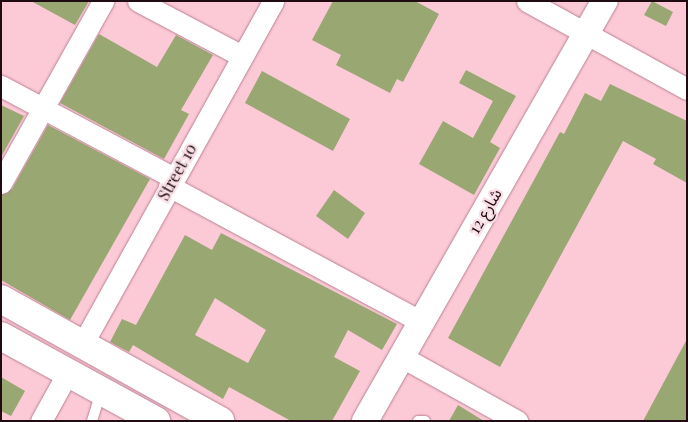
<!DOCTYPE html>
<meta charset="utf-8">
<style>
body{margin:0}
#map{position:relative;width:688px;height:422px;overflow:hidden;background:#fcc9d7;font-family:"Playfair Display","Noto Sans Arabic",serif}
div>[style]{position:absolute}
.building>*{inset:0;background:#99a772}
.roads{filter:drop-shadow(0 0 1px #bb8192) drop-shadow(0 0 1px #bb8192)}
.service>*{height:10px;margin:-5px;padding:0 5px;transform-origin:5px;border-radius:5px;background:#fff}
.minor>*{height:21px;margin:-10.5px;padding:0 10.5px;transform-origin:10.5px;border-radius:10.5px;background:#fff}
.tertiary>*{height:26px;margin:-13px;padding:0 13px;transform-origin:13px;border-radius:13px;background:#fff}
.primary>*{height:28px;margin:-14px;padding:0 14px;transform-origin:14px;border-radius:14px;background:#fff}
span{translate:-50% -50%;white-space:nowrap;text-align:center;line-height:1.15;-webkit-text-stroke:4.5px #f8dee5;paint-order:stroke}
.street-label{font-size:16px;color:#200b12}
.frame{position:absolute;inset:0;border:2px solid #200b12;pointer-events:none}
</style>
<div id="map">
<div class="building">
<i style="clip-path:polygon(31px 1px,89px 1px,75px 25px)"></i>
<i style="clip-path:polygon(333px 1px,415px 1px,439px 14px,403px 82px,397px 79px,390px 93px,336px 65px,341px 55px,312px 40px)"></i>
<i style="clip-path:polygon(652px 1px,673px 12px,666px 26px,644px 15px)"></i>
<i style="clip-path:polygon(99px 34px,157px 67px,176px 35px,213px 55px,181px 110px,189px 114px,164px 159px,60px 103px)"></i>
<i style="clip-path:polygon(466px 70px,516px 96px,490px 142px,500px 148px,474px 195px,419px 164px,443px 121px,473px 138px,493px 101px,459px 83px)"></i>
<i style="clip-path:polygon(262px 71px,350px 119px,333px 151px,245px 103px)"></i>
<i style="clip-path:polygon(610px 84px,687px 121px,687px 183px,653px 164px,656px 159px,623px 141px,500px 367px,448px 338px,560px 132px,564px 134px,585px 93px,601px 101px)"></i>
<i style="clip-path:polygon(1px 105px,24px 116px,1px 157px)"></i>
<i style="clip-path:polygon(48px 125px,150px 179px,70px 320px,1px 280px,1px 195px,12px 189px)"></i>
<i style="clip-path:polygon(334px 190px,365px 213px,348px 239px,316px 216px)"></i>
<i style="clip-path:polygon(evenodd,221px 233px,397px 324px,382px 350px,348px 330px,334px 357px,360px 371px,332px 421px,291px 421px,229px 387px,223px 399px,133px 345px,129px 352px,110px 342px,122px 319px,136px 325px,185px 235px,212px 250px,221px 233px,215px 298px,266px 330px,248px 363px,195px 335px,215px 298px)"></i>
<i style="clip-path:polygon(687px 339px,687px 421px,643px 421px)"></i>
<i style="clip-path:polygon(1px 377px,25px 391px,11px 416px,1px 411px)"></i>
<i style="clip-path:polygon(458px 405px,484px 421px,449px 421px)"></i>
</div>
<div class="roads">
<div class="service">
<i style="left:92px;top:421px;width:31px;rotate:-73deg"></i>
<i style="left:418px;top:421px;width:7px"></i>
</div>
<div class="minor">
<i style="left:138px;top:1px;width:118px;rotate:27.9deg"></i>
<i style="left:527px;top:1px;width:183px;rotate:28.8deg"></i>
<i style="left:1px;top:86px;width:196px;rotate:28deg"></i>
<i style="left:1px;top:183px;width:209px;rotate:-60.7deg"></i>
<i style="left:169px;top:186px;width:287px;rotate:28.3deg"></i>
<i style="left:83px;top:343px;width:391px;rotate:-60.9deg"></i>
<i style="left:402px;top:357px;width:132px;rotate:29.1deg"></i>
<i style="left:41px;top:421px;width:56px;rotate:-61.1deg"></i>
</div>
<div class="tertiary">
<i style="left:365px;top:421px;width:484px;rotate:-60.3deg"></i>
</div>
<div class="primary">
<i style="left:1px;top:299px;width:251px;rotate:29.1deg"></i>
<i style="left:1px;top:336px;width:177px;rotate:28.7deg"></i>
</div>
</div>
<div class="street-label">
<span style="left:177px;top:172px;rotate:-61deg">Street 10</span>
<span style="left:485px;top:211px;rotate:-60deg">شارع 12</span>
</div>
<div class="frame"></div>
</div>
